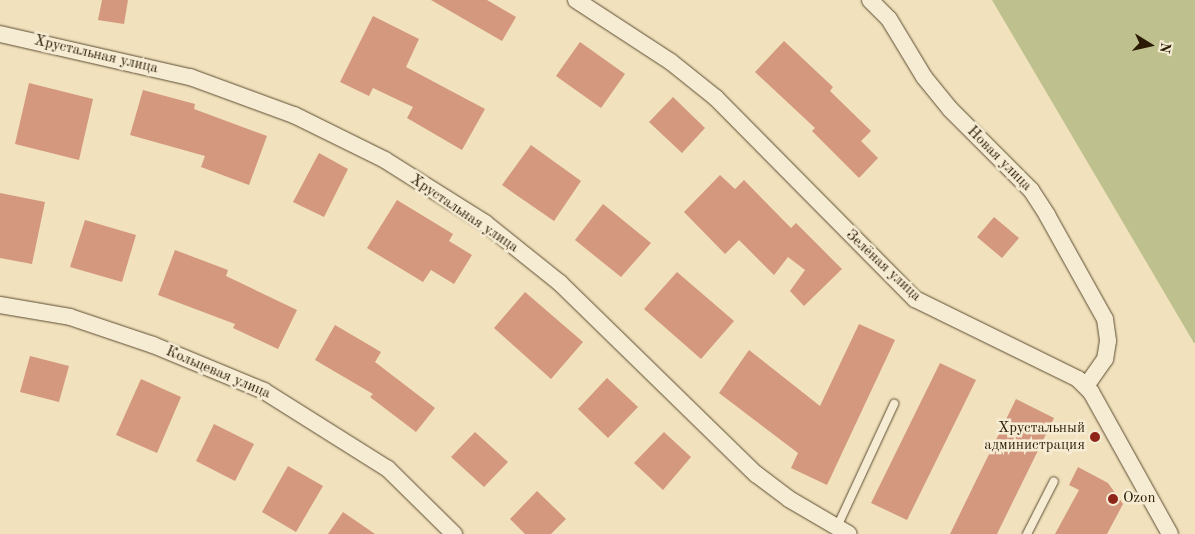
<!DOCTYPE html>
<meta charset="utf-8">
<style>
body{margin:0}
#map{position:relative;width:1195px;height:534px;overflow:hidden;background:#f1e1bc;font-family:"Old Standard TT",serif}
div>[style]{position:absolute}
.green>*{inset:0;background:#bec18d}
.building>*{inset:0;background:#d3987e}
.roads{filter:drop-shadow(0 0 1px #5c4c32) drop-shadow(0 0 1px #5c4c32)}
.service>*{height:8px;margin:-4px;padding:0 4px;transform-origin:4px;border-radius:4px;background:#f6ecd3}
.minor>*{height:16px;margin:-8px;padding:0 8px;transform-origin:8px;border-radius:8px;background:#f6ecd3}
.dots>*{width:14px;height:14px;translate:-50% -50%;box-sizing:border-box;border:2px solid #f6ecd3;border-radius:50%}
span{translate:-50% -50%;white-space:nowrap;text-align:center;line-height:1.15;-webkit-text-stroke:5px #f6ecd3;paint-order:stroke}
.street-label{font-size:15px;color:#2b1a04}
.poi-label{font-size:15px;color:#2b1a04}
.right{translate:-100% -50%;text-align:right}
.left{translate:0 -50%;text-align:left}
.north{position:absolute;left:1125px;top:20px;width:50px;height:50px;-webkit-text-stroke:4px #f6ecd3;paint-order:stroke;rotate:100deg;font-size:14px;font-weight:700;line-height:20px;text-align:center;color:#2b1a04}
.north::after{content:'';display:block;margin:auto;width:18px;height:22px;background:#2b1a04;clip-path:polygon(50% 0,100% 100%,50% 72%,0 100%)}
</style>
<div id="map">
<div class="green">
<i style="clip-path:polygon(992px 0,1195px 0,1195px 343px,1194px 343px)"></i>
</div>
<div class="building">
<i style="clip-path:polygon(102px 0,128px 0,124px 24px,98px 20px)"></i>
<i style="clip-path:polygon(431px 0,487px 0,516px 17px,502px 41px)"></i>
<i style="clip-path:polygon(373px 16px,419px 39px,406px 67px,485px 109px,462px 150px,407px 118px,413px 107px,373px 88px,369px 96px,340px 82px)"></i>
<i style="clip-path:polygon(784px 41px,833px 87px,830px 91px,871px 131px,861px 141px,878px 158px,859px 178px,812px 131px,815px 128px,755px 72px)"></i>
<i style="clip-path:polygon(580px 42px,625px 74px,601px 108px,556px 76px)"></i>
<i style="clip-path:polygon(29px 83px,93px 99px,79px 160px,15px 144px)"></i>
<i style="clip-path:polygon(143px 90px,195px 104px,194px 109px,267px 136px,249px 185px,201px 167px,205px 156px,130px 135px)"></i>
<i style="clip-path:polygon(673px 97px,705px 128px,682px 153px,649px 122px)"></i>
<i style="clip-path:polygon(531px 145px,581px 181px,554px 221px,502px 185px)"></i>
<i style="clip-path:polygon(319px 153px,348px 169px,324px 217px,293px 202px)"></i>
<i style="clip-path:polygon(720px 175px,735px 189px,744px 180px,791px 228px,796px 223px,842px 269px,804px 306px,790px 291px,805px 270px,788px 257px,774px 275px,739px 240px,725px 254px,684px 212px)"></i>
<i style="clip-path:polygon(0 193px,45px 202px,32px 264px,0 258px)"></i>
<i style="clip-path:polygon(397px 200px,453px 234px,449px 241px,472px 255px,454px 284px,431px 270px,423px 282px,367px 248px)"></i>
<i style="clip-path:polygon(603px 204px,651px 243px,621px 277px,575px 240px)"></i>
<i style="clip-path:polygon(994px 217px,1019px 238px,1002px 258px,977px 237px)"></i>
<i style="clip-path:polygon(85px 220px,136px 235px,122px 282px,70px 267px)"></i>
<i style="clip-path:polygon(175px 250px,228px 270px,226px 276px,297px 310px,278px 349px,233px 328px,235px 324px,158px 295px)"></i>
<i style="clip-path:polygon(677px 272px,734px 321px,701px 359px,644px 309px)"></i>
<i style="clip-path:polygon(525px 292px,583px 342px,551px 379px,494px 328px)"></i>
<i style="clip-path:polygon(859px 324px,895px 340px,827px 485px,791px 468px,798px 453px,719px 393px,749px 350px,820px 406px)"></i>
<i style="clip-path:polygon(335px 325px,381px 352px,375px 362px,435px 408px,416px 432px,370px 397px,373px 394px,315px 360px)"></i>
<i style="clip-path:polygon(30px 356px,69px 366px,59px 402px,20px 392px)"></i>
<i style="clip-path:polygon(940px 363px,976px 380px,907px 520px,871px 503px)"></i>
<i style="clip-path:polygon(607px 378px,638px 407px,608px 438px,578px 409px)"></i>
<i style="clip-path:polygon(141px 379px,181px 397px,157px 453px,116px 435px)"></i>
<i style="clip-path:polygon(1016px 399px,1054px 418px,997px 534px,950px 534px)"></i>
<i style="clip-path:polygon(214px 424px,254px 444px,235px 481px,196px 461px)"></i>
<i style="clip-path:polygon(475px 432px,508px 462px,484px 487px,451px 457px)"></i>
<i style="clip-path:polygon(664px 432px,691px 457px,663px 490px,634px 463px)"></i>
<i style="clip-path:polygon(288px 466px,323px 486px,296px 532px,262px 512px)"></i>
<i style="clip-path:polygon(1078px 467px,1108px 483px,1123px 504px,1107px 534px,1055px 534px,1079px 490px,1069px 485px)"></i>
<i style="clip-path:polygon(537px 491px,566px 519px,551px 534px,525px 534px,510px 519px)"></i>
<i style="clip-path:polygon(343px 512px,375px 534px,328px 534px)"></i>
</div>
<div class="roads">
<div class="service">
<i style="left:837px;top:527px;width:136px;rotate:-65.1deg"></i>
<i style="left:1027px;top:534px;width:59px;rotate:-63deg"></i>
</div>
<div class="minor">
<i style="left:576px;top:0;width:113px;rotate:33.1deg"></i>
<i style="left:671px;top:62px;width:58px;rotate:38.7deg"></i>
<i style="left:716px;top:98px;width:283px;rotate:45.3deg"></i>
<i style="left:915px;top:299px;width:182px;rotate:26.1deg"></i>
<i style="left:1078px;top:379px;width:18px;rotate:45deg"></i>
<i style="left:1091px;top:392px;width:162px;rotate:60.9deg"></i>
<i style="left:870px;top:0;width:27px;rotate:45deg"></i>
<i style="left:889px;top:19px;width:68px;rotate:58.9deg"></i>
<i style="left:924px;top:77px;width:41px;rotate:50.9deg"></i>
<i style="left:950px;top:109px;width:115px;rotate:45deg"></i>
<i style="left:1031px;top:190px;width:30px;rotate:57deg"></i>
<i style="left:1047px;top:215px;width:119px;rotate:60.9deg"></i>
<i style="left:1105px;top:319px;width:22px;rotate:82deg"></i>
<i style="left:1108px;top:341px;width:18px;rotate:99deg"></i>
<i style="left:1105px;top:359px;width:33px;rotate:125deg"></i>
<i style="left:0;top:34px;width:195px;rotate:12.8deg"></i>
<i style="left:190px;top:77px;width:111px;rotate:20.1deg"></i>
<i style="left:294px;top:115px;width:102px;rotate:26.3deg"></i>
<i style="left:385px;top:160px;width:118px;rotate:32.2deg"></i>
<i style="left:485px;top:223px;width:96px;rotate:38.7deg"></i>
<i style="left:560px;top:283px;width:274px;rotate:44.3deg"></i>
<i style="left:756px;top:474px;width:41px;rotate:37.1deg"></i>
<i style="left:789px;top:499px;width:69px;rotate:30.3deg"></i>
<i style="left:0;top:305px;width:71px;rotate:9.7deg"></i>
<i style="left:70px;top:317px;width:88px;rotate:18.6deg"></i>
<i style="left:153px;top:345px;width:120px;rotate:22.5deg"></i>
<i style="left:264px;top:391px;width:146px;rotate:32.2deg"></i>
<i style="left:388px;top:469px;width:93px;rotate:44.6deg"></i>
</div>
</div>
<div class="dots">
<i style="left:1095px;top:437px;background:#8f2418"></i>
<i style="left:1113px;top:499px;background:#8f2418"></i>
</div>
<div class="street-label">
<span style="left:96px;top:55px;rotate:13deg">Хрустальная улица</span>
<span style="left:999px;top:159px;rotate:45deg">Новая улица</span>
<span style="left:464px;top:214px;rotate:34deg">Хрустальная улица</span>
<span style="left:883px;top:266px;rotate:43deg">Зелёная улица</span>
<span style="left:218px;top:373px;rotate:23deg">Кольцевая улица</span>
</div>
<div class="poi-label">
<span class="right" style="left:1085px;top:437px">Хрустальный<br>администрация</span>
<span class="left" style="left:1123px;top:499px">Ozon</span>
</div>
<div class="north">N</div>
</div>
